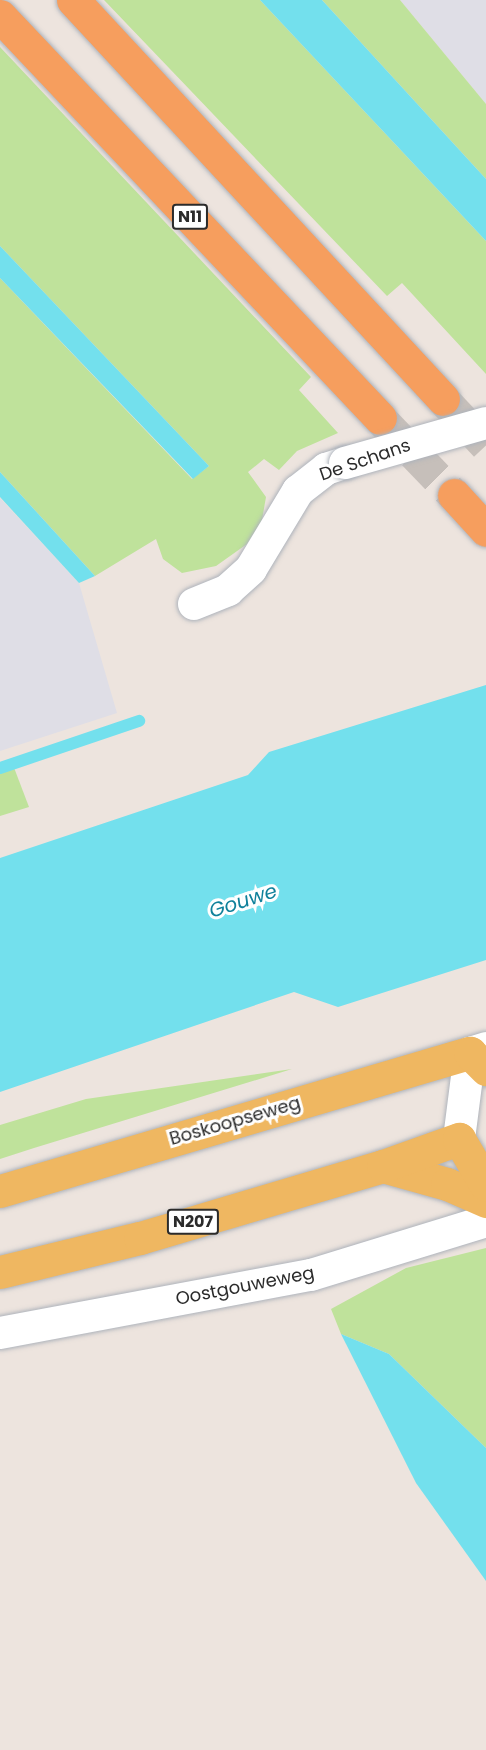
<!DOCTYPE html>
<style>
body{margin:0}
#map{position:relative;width:486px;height:1750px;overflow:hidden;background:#ede4de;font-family:Poppins,sans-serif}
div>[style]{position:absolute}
.industrial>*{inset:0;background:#dfdee6}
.green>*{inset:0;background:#bfe29b}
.water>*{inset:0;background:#73e0ed}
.stream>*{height:12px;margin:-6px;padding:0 6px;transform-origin:6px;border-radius:6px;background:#73e0ed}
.trunk-tunnel>*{height:33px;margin-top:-16.5px;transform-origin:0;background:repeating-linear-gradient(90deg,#c6bfba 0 33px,transparent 0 49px)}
.roads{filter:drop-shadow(0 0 2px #aeb3bb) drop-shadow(0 0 2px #aeb3bb)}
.minor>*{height:32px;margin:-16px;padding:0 16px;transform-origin:16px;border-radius:16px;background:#fff}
.primary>*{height:33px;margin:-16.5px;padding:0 16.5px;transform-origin:16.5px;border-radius:16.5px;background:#efb761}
.trunk>*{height:33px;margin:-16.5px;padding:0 16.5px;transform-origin:16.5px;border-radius:16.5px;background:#f69e5e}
.bridges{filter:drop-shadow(0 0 2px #aeb3bb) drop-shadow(0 0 2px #aeb3bb)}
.minor-bridge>*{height:32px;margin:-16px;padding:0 16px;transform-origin:16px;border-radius:16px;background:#fff}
span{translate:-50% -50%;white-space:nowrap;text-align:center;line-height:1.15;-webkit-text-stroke:6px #fff;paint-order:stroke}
.shield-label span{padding:2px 4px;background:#fff;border:2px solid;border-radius:4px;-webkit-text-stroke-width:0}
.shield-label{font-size:16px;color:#2b2b2b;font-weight:700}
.street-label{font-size:18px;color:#2b2b2b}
.water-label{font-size:20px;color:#10819b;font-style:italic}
</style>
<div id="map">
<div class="industrial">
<i style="clip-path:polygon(400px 0,486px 0,486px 104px)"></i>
<i style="clip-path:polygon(0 498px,79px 583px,117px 713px,0 751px)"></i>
</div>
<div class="green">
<i style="clip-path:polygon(104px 0,260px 0,486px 241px,486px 374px,402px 283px,387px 296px)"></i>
<i style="clip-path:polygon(322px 0,400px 0,486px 104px,486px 179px)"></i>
<i style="clip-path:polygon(0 47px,311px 377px,299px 390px,338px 433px,297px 451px,279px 470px,264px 459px,248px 472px,266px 497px,262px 520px,247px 544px,216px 566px,182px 573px,163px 559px,156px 539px,95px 576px,0 472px,0 278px,192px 479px,209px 466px,0 246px)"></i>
<i style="clip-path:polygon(13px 765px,29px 807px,0 816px,0 769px)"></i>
<i style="clip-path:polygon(292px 1069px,34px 1148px,0 1159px,0 1125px,86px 1099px)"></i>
<i style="clip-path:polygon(486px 1248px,486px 1448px,389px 1354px,341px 1334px,331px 1309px,406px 1268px)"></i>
</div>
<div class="water">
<i style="clip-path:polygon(260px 0,322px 0,486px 179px,486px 241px)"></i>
<i style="clip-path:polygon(0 246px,209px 466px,193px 479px,0 278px)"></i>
<i style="clip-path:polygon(0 472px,95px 576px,79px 583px,0 497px)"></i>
<i style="clip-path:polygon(486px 685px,486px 960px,338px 1007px,294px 992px,0 1092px,0 858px,248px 775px,269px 752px)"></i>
<i style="clip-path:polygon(341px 1334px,389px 1354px,486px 1448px,486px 1581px,416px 1483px)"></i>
</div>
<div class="stream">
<i style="left:0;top:768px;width:147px;rotate:-18.7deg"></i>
</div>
<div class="trunk-tunnel">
<i style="left:443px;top:399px;width:63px;rotate:46.9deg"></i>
<i style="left:380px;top:418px;width:107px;rotate:46.1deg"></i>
</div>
<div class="roads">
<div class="minor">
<i style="left:194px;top:604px;width:37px;rotate:-22deg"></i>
<i style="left:228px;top:590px;width:31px;rotate:-42deg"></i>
<i style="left:251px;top:569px;width:91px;rotate:-58.9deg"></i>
<i style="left:298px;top:491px;width:36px;rotate:-38deg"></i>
<i style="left:326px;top:469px;width:20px;rotate:-18deg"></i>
<i style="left:459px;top:1139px;width:87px;rotate:-82.7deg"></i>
<i style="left:470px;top:1053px;width:17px;rotate:-17deg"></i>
<i style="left:0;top:1333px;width:316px;rotate:-10.6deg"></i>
<i style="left:311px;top:1275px;width:183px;rotate:-17.1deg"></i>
</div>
<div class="primary">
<i style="left:383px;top:1166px;width:66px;rotate:15.7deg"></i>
<i style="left:447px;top:1184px;width:43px;rotate:23.6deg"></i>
<i style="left:0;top:1191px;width:490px;rotate:-16.4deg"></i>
<i style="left:470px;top:1053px;width:23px;rotate:45deg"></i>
<i style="left:0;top:1272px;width:144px;rotate:-13.7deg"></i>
<i style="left:140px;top:1238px;width:253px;rotate:-16.5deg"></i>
<i style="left:383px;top:1166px;width:81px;rotate:-19.6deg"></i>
<i style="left:459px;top:1139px;width:53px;rotate:59.6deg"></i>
</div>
<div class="trunk">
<i style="left:73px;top:0;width:544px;rotate:47.16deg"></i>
<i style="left:0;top:16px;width:553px;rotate:46.61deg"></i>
<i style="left:454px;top:495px;width:47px;rotate:47.6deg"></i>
</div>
</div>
<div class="bridges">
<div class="minor-bridge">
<i style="left:345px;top:463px;width:147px;rotate:-15.8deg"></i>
</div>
</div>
<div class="shield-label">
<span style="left:190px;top:217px">N11</span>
<span style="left:193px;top:1222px">N207</span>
</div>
<div class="street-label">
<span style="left:365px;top:460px;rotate:-19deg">De Schans</span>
<span style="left:235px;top:1121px;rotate:-16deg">Boskoopseweg</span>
<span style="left:245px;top:1286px;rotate:-11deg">Oostgouweweg</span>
</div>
<div class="water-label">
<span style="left:243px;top:901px;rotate:-18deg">Gouwe</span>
</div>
</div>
